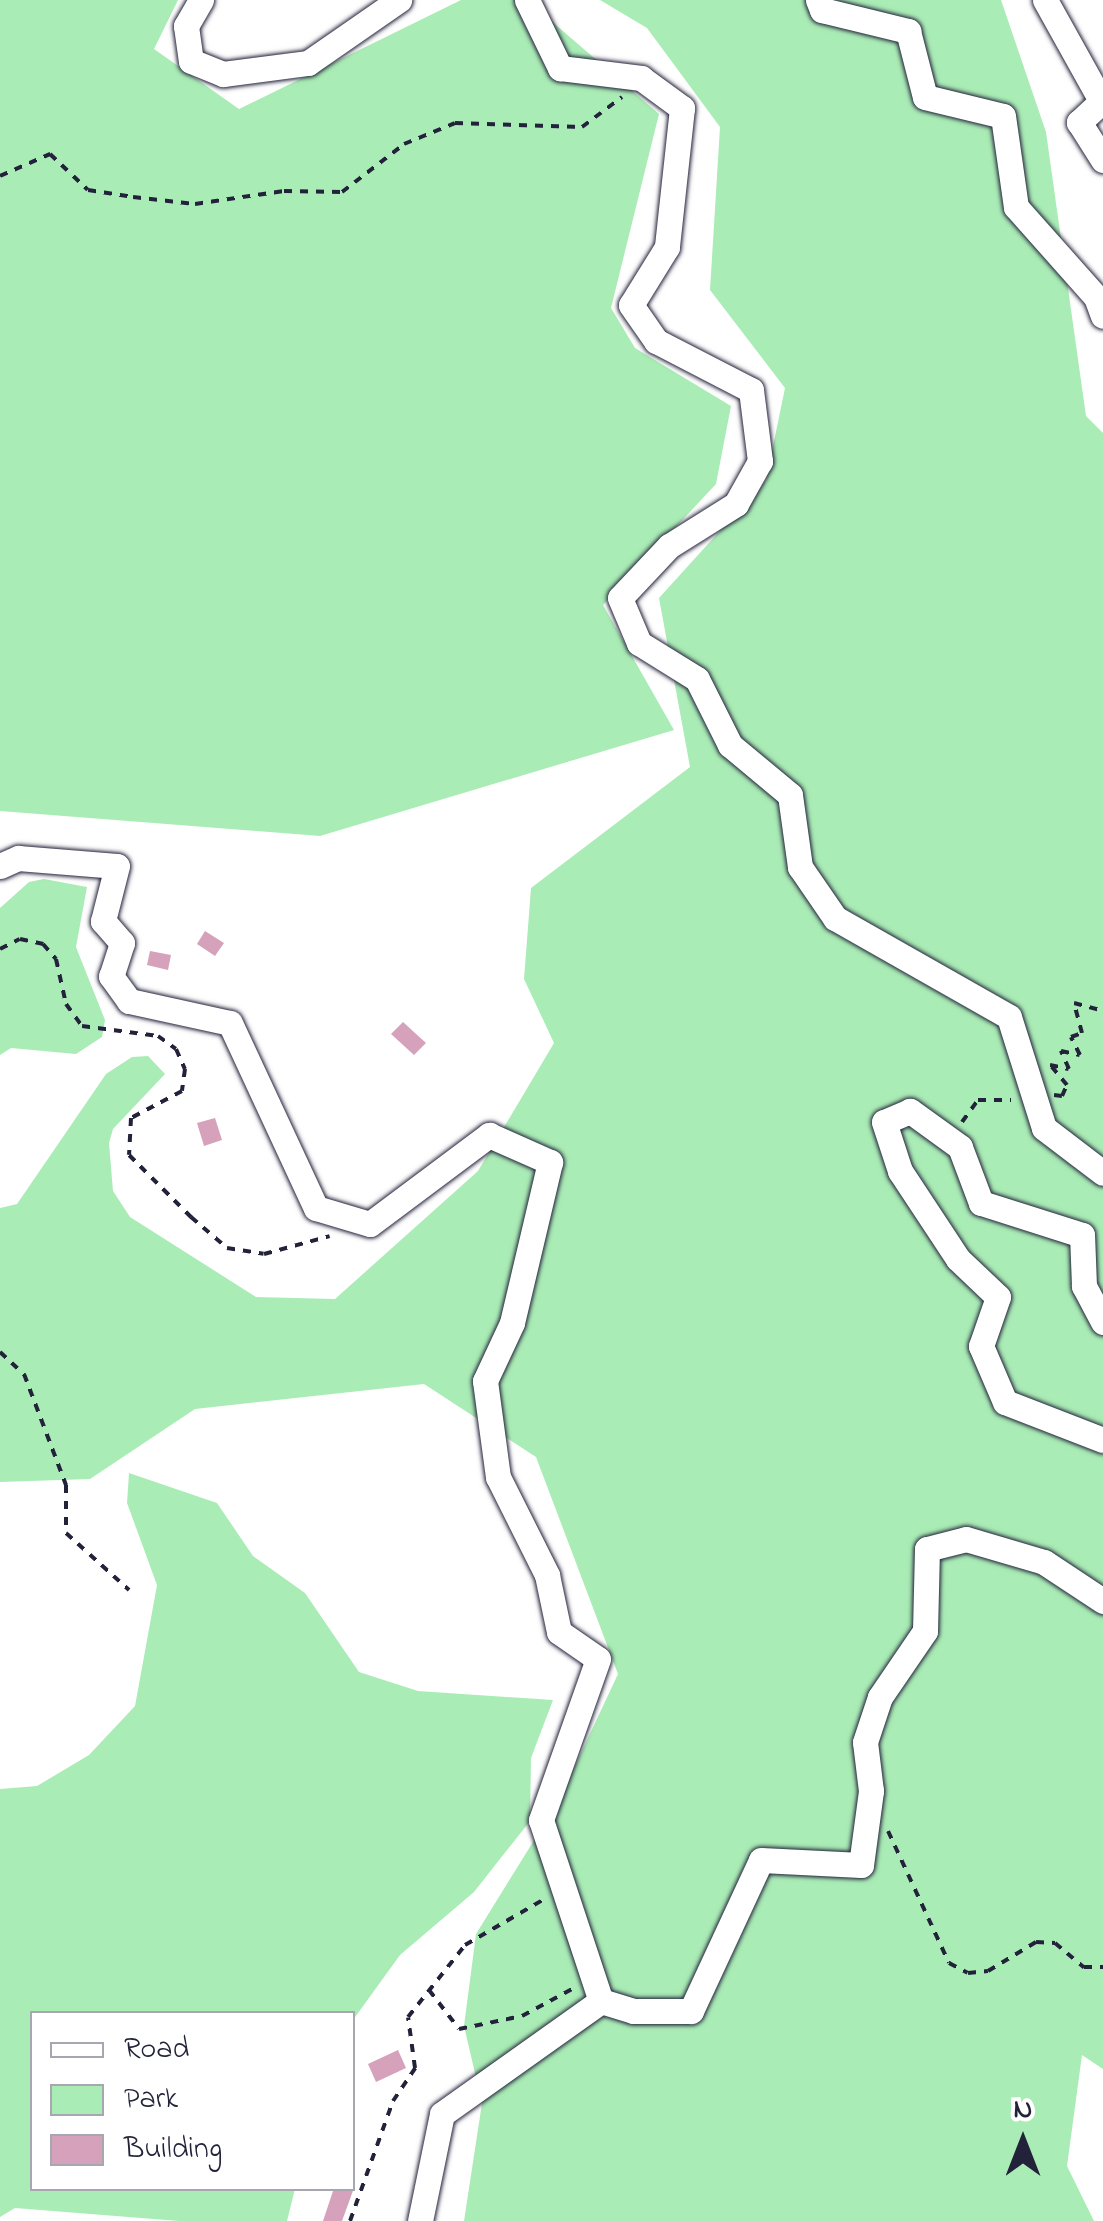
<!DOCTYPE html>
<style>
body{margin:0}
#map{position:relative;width:1103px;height:2221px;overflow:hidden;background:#fff;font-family:"Indie Flower",sans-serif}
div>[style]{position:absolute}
.green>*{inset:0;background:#aaecb6}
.building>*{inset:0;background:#d6a1ba}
.path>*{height:4px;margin-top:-2px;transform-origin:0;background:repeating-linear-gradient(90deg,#22223b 0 8px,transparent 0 16px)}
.roads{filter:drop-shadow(0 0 2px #22223b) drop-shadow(0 0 2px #22223b)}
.minor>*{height:25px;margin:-12.5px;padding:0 12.5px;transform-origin:12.5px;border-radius:12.5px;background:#fff}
span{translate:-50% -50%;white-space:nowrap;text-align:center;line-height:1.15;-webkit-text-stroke:8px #fff;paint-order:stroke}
.legend{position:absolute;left:30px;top:2011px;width:325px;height:180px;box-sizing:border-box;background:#fff;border:2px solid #a7a7b1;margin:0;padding:12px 18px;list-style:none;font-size:30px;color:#22223b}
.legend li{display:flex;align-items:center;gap:20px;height:50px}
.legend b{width:50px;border:2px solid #a7a7b1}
.north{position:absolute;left:973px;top:2091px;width:100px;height:100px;-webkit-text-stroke:8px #fff;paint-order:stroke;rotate:0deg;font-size:28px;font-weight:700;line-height:40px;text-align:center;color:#22223b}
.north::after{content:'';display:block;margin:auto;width:35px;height:45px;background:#22223b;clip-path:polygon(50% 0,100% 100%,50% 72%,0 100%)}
</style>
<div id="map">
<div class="green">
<i style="clip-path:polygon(0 0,178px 0,154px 49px,239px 109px,461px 0,527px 0,659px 114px,611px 308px,635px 348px,731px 406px,716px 484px,603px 605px,674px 730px,320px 836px,0 811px)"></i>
<i style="clip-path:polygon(600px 0,1001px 0,1046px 132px,1086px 416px,1103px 433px,1103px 2069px,1082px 2055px,1067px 2166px,1094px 2221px,464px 2221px,482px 2103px,464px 2026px,476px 1934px,559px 1800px,618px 1674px,536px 1457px,424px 1384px,195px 1409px,90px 1479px,0 1482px,0 1208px,17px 1204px,106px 1074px,132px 1057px,148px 1056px,165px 1074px,113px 1129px,109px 1143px,113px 1191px,130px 1217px,256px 1297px,335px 1299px,478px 1171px,554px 1043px,524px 979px,531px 888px,690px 767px,659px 598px,766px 480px,785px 388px,710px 290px,720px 127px,647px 28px)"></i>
<i style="clip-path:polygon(44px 879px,87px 887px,76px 947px,105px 1020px,102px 1037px,76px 1054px,11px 1048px,0 1055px,0 908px,29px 882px)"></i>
<i style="clip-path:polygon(129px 1473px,217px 1503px,253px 1556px,305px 1593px,359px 1672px,418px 1691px,553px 1700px,531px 1758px,530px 1821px,474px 1892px,400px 1955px,353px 2020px,352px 2014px,32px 2014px,32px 2188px,295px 2189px,287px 2221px,179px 2221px,15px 2208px,0 2217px,0 1789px,37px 1786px,89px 1755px,135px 1706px,157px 1585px,127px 1503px)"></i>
</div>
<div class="building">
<i style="clip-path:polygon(205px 931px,224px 943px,215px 956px,197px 944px)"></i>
<i style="clip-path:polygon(150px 951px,171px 955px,168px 970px,147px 965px)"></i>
<i style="clip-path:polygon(403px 1022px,426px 1043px,414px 1055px,391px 1034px)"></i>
<i style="clip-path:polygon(215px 1118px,222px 1140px,204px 1146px,197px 1123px)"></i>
<i style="clip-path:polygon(398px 2050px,406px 2068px,376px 2082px,368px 2064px)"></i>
<i style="clip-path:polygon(334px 2188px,354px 2188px,342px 2221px,323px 2221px)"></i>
</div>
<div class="path">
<i style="left:0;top:176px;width:55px;rotate:-23.7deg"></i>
<i style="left:50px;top:154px;width:52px;rotate:43.5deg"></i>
<i style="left:88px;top:190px;width:46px;rotate:8.8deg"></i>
<i style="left:133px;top:197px;width:62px;rotate:6.4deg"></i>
<i style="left:195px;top:204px;width:90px;rotate:-8.3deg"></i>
<i style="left:284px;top:191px;width:58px;rotate:1deg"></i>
<i style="left:342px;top:192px;width:78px;rotate:-37.7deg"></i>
<i style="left:404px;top:144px;width:55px;rotate:-22.4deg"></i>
<i style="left:455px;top:123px;width:127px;rotate:1.8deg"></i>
<i style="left:582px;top:127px;width:50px;rotate:-36.9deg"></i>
<i style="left:0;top:949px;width:22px;rotate:-27deg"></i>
<i style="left:20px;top:939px;width:24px;rotate:12deg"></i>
<i style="left:43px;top:944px;width:20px;rotate:49deg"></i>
<i style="left:56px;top:959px;width:46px;rotate:77.5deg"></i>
<i style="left:66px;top:1004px;width:27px;rotate:54deg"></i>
<i style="left:82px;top:1026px;width:77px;rotate:7.5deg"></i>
<i style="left:158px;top:1036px;width:22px;rotate:36deg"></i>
<i style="left:176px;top:1049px;width:22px;rotate:66deg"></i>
<i style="left:185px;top:1069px;width:22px;rotate:98deg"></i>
<i style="left:182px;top:1091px;width:58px;rotate:152.1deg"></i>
<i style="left:131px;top:1118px;width:37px;rotate:93deg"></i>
<i style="left:129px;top:1155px;width:88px;rotate:45deg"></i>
<i style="left:191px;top:1217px;width:48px;rotate:40.7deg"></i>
<i style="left:227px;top:1248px;width:37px;rotate:9deg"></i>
<i style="left:264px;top:1254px;width:68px;rotate:-15.3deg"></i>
<i style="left:1054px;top:1095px;width:8px;rotate:7deg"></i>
<i style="left:1062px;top:1096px;width:12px;rotate:-66deg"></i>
<i style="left:1067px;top:1085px;width:26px;rotate:-130deg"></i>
<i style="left:1050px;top:1065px;width:19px;rotate:12deg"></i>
<i style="left:1069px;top:1069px;width:20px;rotate:-114deg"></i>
<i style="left:1061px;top:1051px;width:19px;rotate:12deg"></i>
<i style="left:1080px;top:1055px;width:20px;rotate:-117deg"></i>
<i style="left:1071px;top:1037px;width:12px;rotate:-20deg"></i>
<i style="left:1082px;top:1033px;width:31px;rotate:-105deg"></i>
<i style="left:1074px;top:1003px;width:30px;rotate:15deg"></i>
<i style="left:962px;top:1122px;width:27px;rotate:-54deg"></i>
<i style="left:978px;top:1100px;width:33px"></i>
<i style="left:0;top:1352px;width:33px;rotate:43deg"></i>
<i style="left:24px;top:1374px;width:119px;rotate:69.3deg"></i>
<i style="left:66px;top:1485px;width:48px;rotate:90deg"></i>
<i style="left:66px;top:1533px;width:85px;rotate:42.1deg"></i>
<i style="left:888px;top:1831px;width:145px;rotate:65.2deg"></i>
<i style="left:949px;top:1963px;width:21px;rotate:28deg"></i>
<i style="left:968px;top:1973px;width:20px;rotate:-6deg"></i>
<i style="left:988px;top:1971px;width:56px;rotate:-31.1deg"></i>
<i style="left:1036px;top:1942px;width:19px;rotate:3deg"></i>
<i style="left:1055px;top:1943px;width:38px;rotate:40deg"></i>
<i style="left:1084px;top:1967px;width:19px"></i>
<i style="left:429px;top:1990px;width:49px;rotate:52.4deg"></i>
<i style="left:459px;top:2029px;width:64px;rotate:-11.7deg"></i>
<i style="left:522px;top:2016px;width:59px;rotate:-28.3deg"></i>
<i style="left:350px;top:2221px;width:127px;rotate:-70.3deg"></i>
<i style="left:393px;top:2101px;width:40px;rotate:-56deg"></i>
<i style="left:415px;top:2068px;width:51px;rotate:-97.8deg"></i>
<i style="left:408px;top:2017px;width:92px;rotate:-51.6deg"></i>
<i style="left:465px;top:1945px;width:94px;rotate:-30.1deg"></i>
</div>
<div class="roads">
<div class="minor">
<i style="left:201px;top:0;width:30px;rotate:120deg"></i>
<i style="left:186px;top:26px;width:35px;rotate:82deg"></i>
<i style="left:191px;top:61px;width:35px;rotate:22deg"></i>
<i style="left:223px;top:74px;width:86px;rotate:-7.4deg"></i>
<i style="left:308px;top:63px;width:111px;rotate:-34.7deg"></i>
<i style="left:527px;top:0;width:76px;rotate:64.1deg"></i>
<i style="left:560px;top:68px;width:82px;rotate:7deg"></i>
<i style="left:641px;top:78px;width:51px;rotate:36.2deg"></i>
<i style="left:682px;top:108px;width:140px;rotate:96.2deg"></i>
<i style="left:667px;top:247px;width:68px;rotate:121.8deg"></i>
<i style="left:631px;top:305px;width:44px;rotate:55.2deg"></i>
<i style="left:656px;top:341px;width:107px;rotate:27.3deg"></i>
<i style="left:751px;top:390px;width:72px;rotate:82.8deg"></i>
<i style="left:760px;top:461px;width:49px;rotate:119.2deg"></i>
<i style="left:736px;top:504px;width:79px;rotate:147.9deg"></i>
<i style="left:669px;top:546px;width:71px;rotate:133.3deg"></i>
<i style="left:620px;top:598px;width:49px;rotate:67.1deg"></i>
<i style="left:639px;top:643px;width:68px;rotate:31.8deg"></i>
<i style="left:697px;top:679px;width:74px;rotate:63.4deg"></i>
<i style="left:730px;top:745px;width:78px;rotate:39.8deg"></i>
<i style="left:790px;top:795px;width:73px;rotate:82.1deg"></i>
<i style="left:800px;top:867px;width:62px;rotate:55.5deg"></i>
<i style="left:835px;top:918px;width:200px;rotate:29.6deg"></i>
<i style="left:1009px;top:1017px;width:116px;rotate:72.5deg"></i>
<i style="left:1044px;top:1128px;width:74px;rotate:37.3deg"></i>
<i style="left:818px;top:0;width:11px;rotate:68deg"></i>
<i style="left:822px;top:10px;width:89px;rotate:13.7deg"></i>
<i style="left:908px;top:31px;width:68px;rotate:75.6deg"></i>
<i style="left:925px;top:97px;width:80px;rotate:13.7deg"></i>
<i style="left:1003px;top:116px;width:92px;rotate:81.9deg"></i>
<i style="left:1016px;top:207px;width:120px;rotate:48.4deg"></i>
<i style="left:1096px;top:297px;width:20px;rotate:70deg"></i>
<i style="left:1045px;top:0;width:113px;rotate:60.9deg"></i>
<i style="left:1103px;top:100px;width:33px;rotate:137deg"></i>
<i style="left:1079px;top:122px;width:45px;rotate:57.7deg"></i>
<i style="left:0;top:866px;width:20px;rotate:-24deg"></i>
<i style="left:18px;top:858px;width:99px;rotate:4.6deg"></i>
<i style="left:117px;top:866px;width:57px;rotate:104.3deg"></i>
<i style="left:103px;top:921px;width:29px;rotate:49deg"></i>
<i style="left:122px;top:943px;width:35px;rotate:108deg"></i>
<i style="left:111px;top:976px;width:31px;rotate:54deg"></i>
<i style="left:129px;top:1001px;width:103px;rotate:12.3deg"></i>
<i style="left:230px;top:1023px;width:204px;rotate:65.1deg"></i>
<i style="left:316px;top:1208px;width:56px;rotate:16.5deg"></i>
<i style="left:370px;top:1224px;width:149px;rotate:-36.8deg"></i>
<i style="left:489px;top:1135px;width:67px;rotate:23.9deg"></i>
<i style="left:550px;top:1162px;width:165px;rotate:103.3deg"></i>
<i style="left:512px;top:1323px;width:64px;rotate:115deg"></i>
<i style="left:485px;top:1381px;width:97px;rotate:82.3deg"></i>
<i style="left:498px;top:1477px;width:110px;rotate:63.4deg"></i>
<i style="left:547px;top:1575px;width:58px;rotate:78.1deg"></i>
<i style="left:559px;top:1632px;width:47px;rotate:34.7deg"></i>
<i style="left:598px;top:1659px;width:171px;rotate:109.5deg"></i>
<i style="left:541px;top:1820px;width:191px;rotate:71.7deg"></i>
<i style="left:1103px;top:1322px;width:41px;rotate:-117.8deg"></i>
<i style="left:1084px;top:1286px;width:51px;rotate:-92.2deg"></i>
<i style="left:1082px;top:1235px;width:106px;rotate:-162.4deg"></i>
<i style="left:981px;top:1203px;width:60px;rotate:-110.6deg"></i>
<i style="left:960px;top:1147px;width:62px;rotate:-144.2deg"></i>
<i style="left:910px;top:1111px;width:28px;rotate:157deg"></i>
<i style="left:884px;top:1122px;width:52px;rotate:71.9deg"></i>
<i style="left:900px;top:1171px;width:105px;rotate:56.6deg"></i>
<i style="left:958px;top:1259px;width:55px;rotate:43.5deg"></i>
<i style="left:998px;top:1297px;width:52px;rotate:109.1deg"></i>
<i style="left:981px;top:1346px;width:61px;rotate:66.8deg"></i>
<i style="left:1005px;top:1402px;width:105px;rotate:21.2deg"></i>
<i style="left:420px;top:2221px;width:109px;rotate:-78.4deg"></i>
<i style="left:442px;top:2114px;width:195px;rotate:-35.4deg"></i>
<i style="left:601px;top:2001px;width:34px;rotate:17deg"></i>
<i style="left:633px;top:2011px;width:58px"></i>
<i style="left:691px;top:2011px;width:166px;rotate:-65.1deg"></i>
<i style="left:761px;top:1860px;width:100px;rotate:2.9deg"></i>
<i style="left:861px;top:1865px;width:75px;rotate:-82.3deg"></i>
<i style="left:871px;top:1791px;width:49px;rotate:-97deg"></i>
<i style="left:865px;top:1742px;width:47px;rotate:-71.6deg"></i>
<i style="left:880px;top:1697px;width:80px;rotate:-55.7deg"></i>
<i style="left:925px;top:1631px;width:82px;rotate:-88.6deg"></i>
<i style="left:927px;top:1549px;width:40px;rotate:-14.4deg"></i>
<i style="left:966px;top:1539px;width:81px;rotate:16.4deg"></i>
<i style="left:1044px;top:1562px;width:71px;rotate:33.5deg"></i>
</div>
</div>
<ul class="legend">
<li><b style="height:12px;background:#fff"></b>Road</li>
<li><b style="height:28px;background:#aaecb6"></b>Park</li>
<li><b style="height:28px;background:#d6a1ba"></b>Building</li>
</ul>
<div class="north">N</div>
</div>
